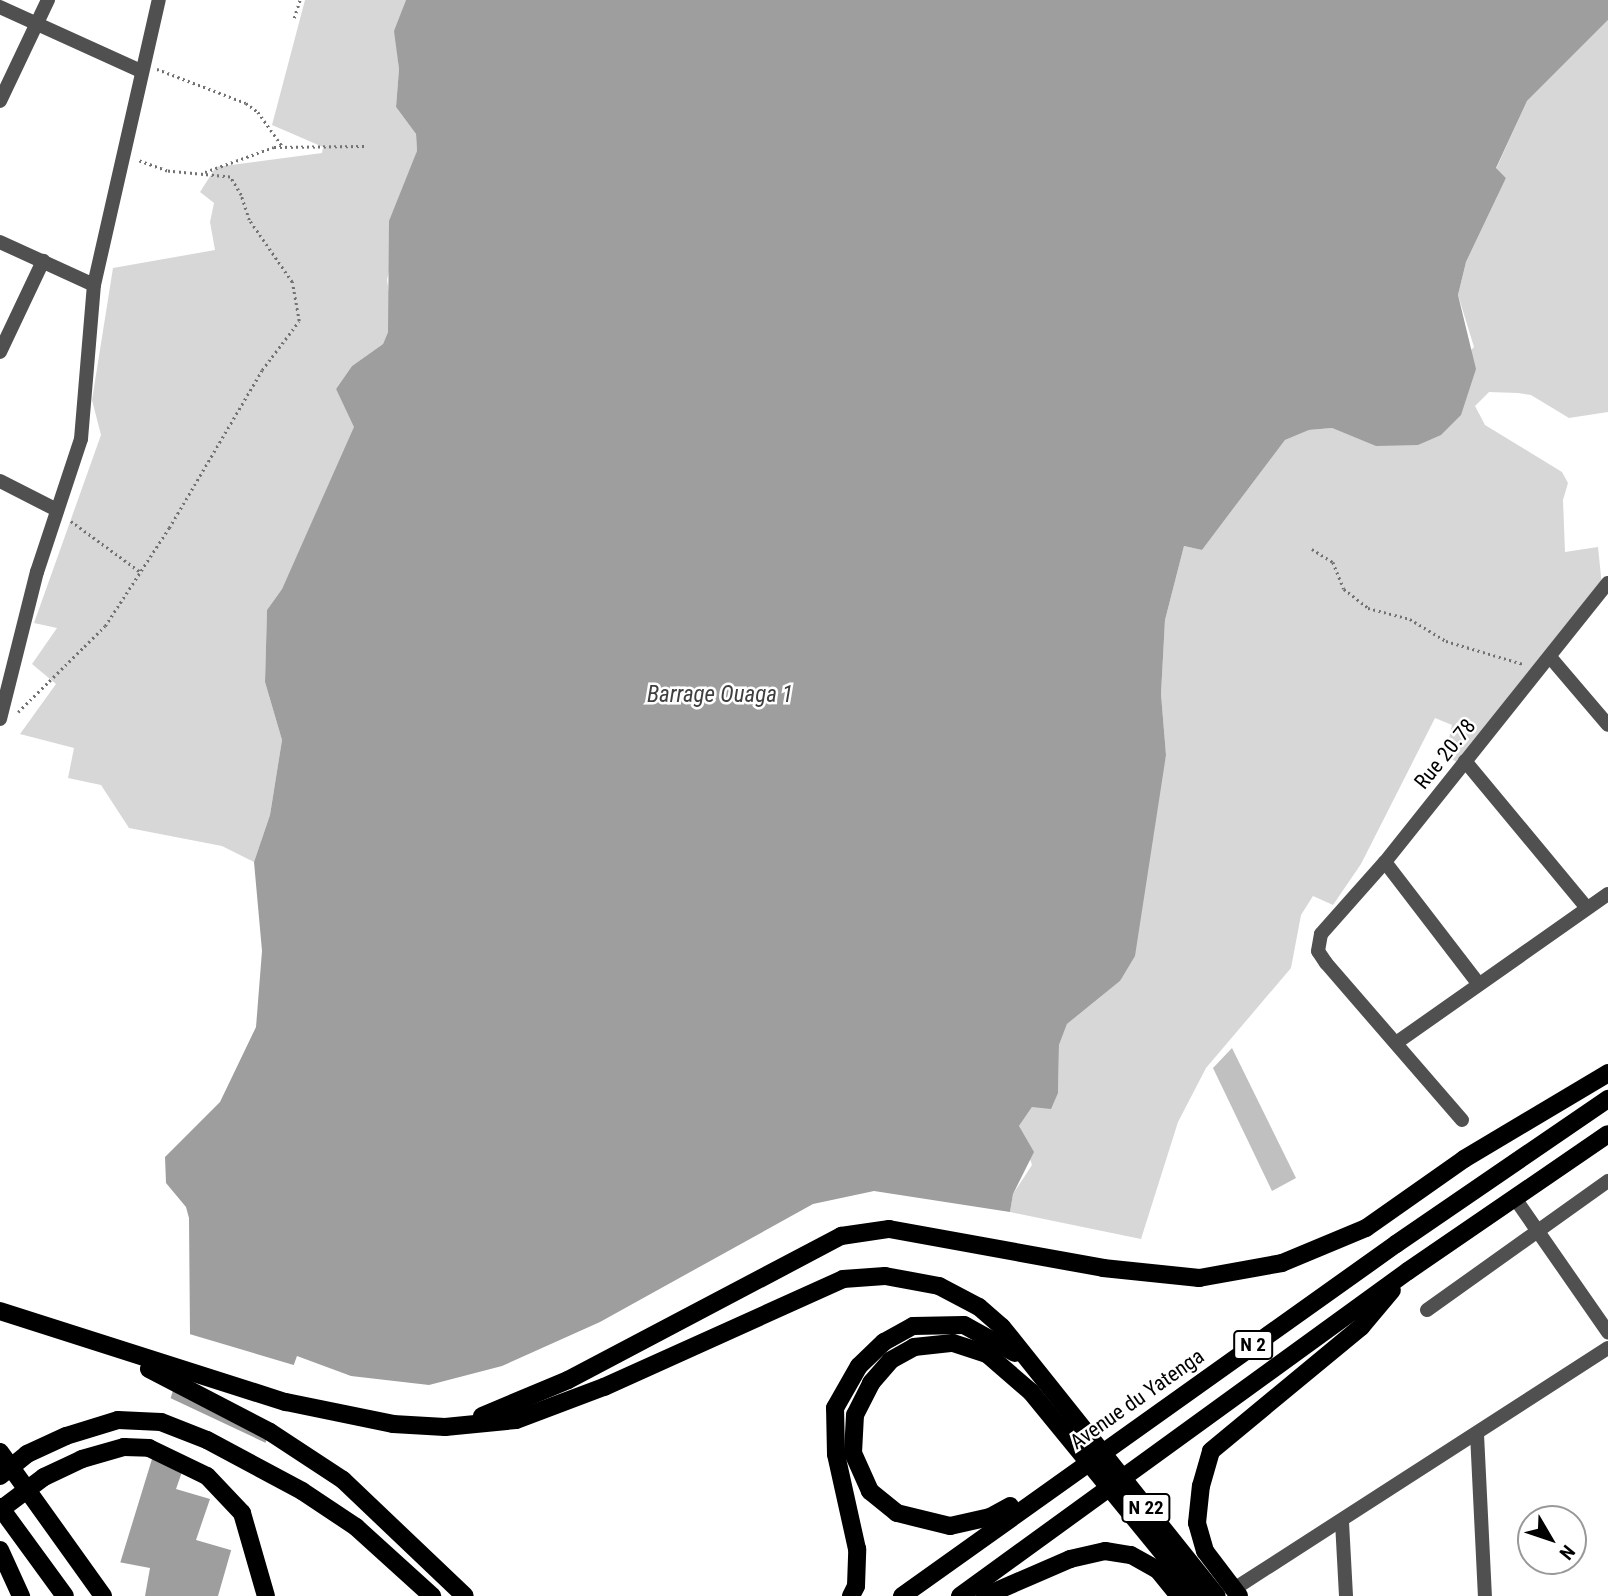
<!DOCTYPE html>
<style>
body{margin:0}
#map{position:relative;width:1608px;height:1596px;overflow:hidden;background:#fff;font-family:"Roboto Condensed",sans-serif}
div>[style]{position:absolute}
.green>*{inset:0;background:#d7d7d7}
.water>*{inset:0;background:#9e9e9e}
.pier>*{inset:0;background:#fff}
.building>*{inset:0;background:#c0c0c0}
.path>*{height:2.5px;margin-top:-1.25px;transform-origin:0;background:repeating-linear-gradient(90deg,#727272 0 2px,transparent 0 5.5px)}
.minor>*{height:14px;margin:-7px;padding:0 7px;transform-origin:7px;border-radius:7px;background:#505050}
.primary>*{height:18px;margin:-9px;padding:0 9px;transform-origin:9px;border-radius:9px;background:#000}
span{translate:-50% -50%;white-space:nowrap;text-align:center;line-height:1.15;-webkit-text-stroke:5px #fff;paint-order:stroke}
.shield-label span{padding:2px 5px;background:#fff;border:2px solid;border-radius:5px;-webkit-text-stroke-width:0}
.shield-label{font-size:19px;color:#000;font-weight:700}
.street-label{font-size:21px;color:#000}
.water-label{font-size:23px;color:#3f3f3f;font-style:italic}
.north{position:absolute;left:1517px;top:1505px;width:70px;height:70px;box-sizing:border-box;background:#fff;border:2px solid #999;border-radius:50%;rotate:129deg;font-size:19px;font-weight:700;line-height:28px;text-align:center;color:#000}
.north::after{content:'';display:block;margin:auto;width:24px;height:32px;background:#000;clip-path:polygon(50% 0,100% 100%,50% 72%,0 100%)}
</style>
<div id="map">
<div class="green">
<i style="clip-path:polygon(305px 0,406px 0,395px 31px,399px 69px,396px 107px,416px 134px,417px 151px,387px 280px,392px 311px,388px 332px,383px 344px,352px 366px,336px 389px,355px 427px,282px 589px,267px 610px,265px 682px,282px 740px,270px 815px,254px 862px,222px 846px,129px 828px,101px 785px,68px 778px,74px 748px,20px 734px,56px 684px,32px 664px,57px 628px,34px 623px,101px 435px,92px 400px,113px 268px,215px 250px,210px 222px,214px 203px,200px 192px,216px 167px,322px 153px,323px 147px,272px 125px)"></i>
<i style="clip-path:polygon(1608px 20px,1608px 412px,1569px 418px,1531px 395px,1518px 393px,1489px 392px,1475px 406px,1485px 425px,1562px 472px,1568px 483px,1563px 500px,1565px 552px,1598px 547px,1602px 586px,1457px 762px,1445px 756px,1452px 725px,1435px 718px,1361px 864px,1333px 905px,1313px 896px,1301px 915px,1291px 968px,1206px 1068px,1178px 1122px,1141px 1239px,1010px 1212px,1013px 1194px,1032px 1165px,1019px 1126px,1032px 1107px,1058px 1093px,1059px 1045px,1067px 1024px,1120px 981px,1166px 755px,1161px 694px,1165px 620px,1184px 546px,1202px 550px,1285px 440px,1309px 430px,1332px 428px,1377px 446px,1474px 347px,1458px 295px,1466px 262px,1506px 178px,1496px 169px,1527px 101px)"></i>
</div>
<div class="water">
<i style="clip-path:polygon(406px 0,1608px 0,1608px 20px,1527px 101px,1496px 168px,1506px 178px,1466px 262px,1458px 295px,1476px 369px,1461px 415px,1441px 435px,1418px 445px,1376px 446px,1332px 428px,1309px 430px,1285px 440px,1202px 550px,1184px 546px,1165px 620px,1161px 694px,1166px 755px,1135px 956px,1120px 981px,1067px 1024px,1059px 1045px,1058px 1093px,1051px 1109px,1032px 1107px,1019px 1126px,1034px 1152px,1013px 1194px,1010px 1212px,874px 1191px,813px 1204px,600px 1322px,502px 1366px,429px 1385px,351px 1376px,297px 1356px,249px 1488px,218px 1596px,110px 1596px,190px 1335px,189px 1218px,186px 1207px,166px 1183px,165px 1157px,220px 1102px,256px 1027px,262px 951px,254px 862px,270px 815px,282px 740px,265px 682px,267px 610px,282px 589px,354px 427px,336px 389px,352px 366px,383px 344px,388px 332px,389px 221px,417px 151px,416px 134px,396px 107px,399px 69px,394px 31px)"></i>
</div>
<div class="pier">
<i style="clip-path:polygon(186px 1333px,297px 1366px,269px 1440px,169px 1386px)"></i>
<i style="clip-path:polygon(166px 1396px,268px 1444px,234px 1551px,196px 1540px,210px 1499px,176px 1489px,183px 1469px,147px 1456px)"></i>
<i style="clip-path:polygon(113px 1561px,150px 1568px,145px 1596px,107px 1596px)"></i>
</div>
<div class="building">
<i style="clip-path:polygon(1232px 1048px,1296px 1178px,1272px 1191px,1213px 1068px)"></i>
</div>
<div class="path">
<i style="left:294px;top:18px;width:19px;rotate:-72deg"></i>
<i style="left:157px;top:69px;width:95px;rotate:20.9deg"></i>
<i style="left:246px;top:103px;width:15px;rotate:37deg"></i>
<i style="left:258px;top:112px;width:43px;rotate:54.5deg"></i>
<i style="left:205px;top:172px;width:73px;rotate:-19.9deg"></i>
<i style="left:274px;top:147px;width:90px;rotate:-0.6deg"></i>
<i style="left:71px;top:521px;width:88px;rotate:36.2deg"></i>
<i style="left:1312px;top:549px;width:25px;rotate:32deg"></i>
<i style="left:1333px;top:562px;width:29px;rotate:68deg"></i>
<i style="left:1344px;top:589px;width:31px;rotate:38deg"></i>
<i style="left:1368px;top:608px;width:43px;rotate:14.7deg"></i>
<i style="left:1410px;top:619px;width:42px;rotate:31.4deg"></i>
<i style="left:1446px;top:641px;width:80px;rotate:16.6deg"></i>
<i style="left:18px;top:712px;width:122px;rotate:-44.7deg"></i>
<i style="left:105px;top:626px;width:117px;rotate:-56.9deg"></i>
<i style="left:169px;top:528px;width:183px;rotate:-59.5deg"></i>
<i style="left:262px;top:370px;width:61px;rotate:-52.9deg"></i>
<i style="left:299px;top:321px;width:40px;rotate:-100deg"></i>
<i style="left:292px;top:282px;width:75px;rotate:-124.7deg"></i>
<i style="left:249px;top:220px;width:26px;rotate:-108deg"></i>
<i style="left:241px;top:195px;width:21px;rotate:-121deg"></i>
<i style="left:230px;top:177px;width:63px;rotate:-174.6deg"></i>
<i style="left:167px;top:171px;width:30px;rotate:-160deg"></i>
</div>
<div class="minor">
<i style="left:0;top:7px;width:155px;rotate:24.4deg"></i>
<i style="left:0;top:101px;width:112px;rotate:-64.6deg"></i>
<i style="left:0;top:242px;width:103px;rotate:24.6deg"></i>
<i style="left:0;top:352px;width:101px;rotate:-64.7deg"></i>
<i style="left:0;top:481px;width:64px;rotate:27deg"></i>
<i style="left:1550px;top:657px;width:89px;rotate:49.5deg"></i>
<i style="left:0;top:719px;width:152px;rotate:-75.9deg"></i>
<i style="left:37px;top:572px;width:140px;rotate:-71.7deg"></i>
<i style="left:81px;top:439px;width:155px;rotate:-85.2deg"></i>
<i style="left:94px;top:285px;width:292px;rotate:-77.2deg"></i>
<i style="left:1465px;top:761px;width:191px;rotate:50.3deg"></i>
<i style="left:1385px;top:862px;width:153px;rotate:52.5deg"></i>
<i style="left:1396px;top:1043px;width:259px;rotate:-35.1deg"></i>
<i style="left:1462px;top:1120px;width:208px;rotate:-130.9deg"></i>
<i style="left:1326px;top:963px;width:14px;rotate:-124deg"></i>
<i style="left:1318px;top:951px;width:17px;rotate:-80deg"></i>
<i style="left:1321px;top:934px;width:96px;rotate:-48.4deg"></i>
<i style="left:1385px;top:862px;width:357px;rotate:-51.4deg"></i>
<i style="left:1514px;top:1197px;width:165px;rotate:55.2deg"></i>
<i style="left:1427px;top:1310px;width:222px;rotate:-35.5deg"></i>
<i style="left:1477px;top:1434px;width:162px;rotate:87.2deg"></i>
<i style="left:1342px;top:1522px;width:74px;rotate:86.9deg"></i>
<i style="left:1234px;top:1589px;width:445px;rotate:-32.8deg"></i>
</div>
<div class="primary">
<i style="left:0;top:1311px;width:300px;rotate:17.7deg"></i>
<i style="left:286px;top:1402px;width:109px;rotate:11.6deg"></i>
<i style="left:393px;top:1424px;width:52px;rotate:3.3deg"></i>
<i style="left:445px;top:1427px;width:71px;rotate:-5.6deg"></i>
<i style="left:516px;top:1420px;width:94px;rotate:-20.6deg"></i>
<i style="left:604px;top:1387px;width:262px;rotate:-24.3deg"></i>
<i style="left:843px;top:1279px;width:42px;rotate:-4.1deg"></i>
<i style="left:885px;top:1276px;width:55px;rotate:10.5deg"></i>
<i style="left:939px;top:1286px;width:45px;rotate:27.7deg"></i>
<i style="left:979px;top:1307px;width:30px;rotate:41deg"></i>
<i style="left:1002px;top:1327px;width:344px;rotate:51.4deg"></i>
<i style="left:149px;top:1369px;width:136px;rotate:27.5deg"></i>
<i style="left:270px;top:1432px;width:87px;rotate:33.3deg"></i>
<i style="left:343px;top:1480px;width:168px;rotate:43.6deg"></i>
<i style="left:482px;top:1416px;width:93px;rotate:-22.7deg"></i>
<i style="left:568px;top:1380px;width:309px;rotate:-27.8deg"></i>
<i style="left:841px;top:1236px;width:49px;rotate:-8.3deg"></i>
<i style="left:889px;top:1229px;width:218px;rotate:10.3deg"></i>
<i style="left:1103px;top:1268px;width:97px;rotate:5.9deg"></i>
<i style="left:1199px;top:1278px;width:84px;rotate:-10.2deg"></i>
<i style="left:1282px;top:1263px;width:91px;rotate:-22.6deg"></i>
<i style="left:1366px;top:1228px;width:120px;rotate:-35.1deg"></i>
<i style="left:1464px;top:1159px;width:168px;rotate:-30.8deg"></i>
<i style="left:0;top:1452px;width:177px;rotate:54.4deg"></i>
<i style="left:0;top:1476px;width:35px;rotate:-39deg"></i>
<i style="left:27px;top:1454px;width:43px;rotate:-24.8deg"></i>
<i style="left:66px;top:1436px;width:54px;rotate:-17.1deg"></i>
<i style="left:118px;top:1420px;width:43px;rotate:2.7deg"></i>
<i style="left:161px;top:1422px;width:49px;rotate:21.4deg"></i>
<i style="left:207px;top:1440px;width:108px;rotate:28.2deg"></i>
<i style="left:302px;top:1491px;width:65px;rotate:33.7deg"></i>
<i style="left:356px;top:1527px;width:103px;rotate:42.2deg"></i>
<i style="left:1010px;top:1506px;width:23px;rotate:151deg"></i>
<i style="left:990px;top:1517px;width:41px;rotate:167.3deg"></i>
<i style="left:950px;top:1526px;width:55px;rotate:-166.2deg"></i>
<i style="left:897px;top:1513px;width:35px;rotate:-141deg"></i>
<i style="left:870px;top:1491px;width:42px;rotate:-114.1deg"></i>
<i style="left:853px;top:1453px;width:38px;rotate:-87deg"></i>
<i style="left:855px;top:1415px;width:36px;rotate:-63deg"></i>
<i style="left:871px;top:1383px;width:30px;rotate:-49deg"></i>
<i style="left:891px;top:1360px;width:26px;rotate:-29deg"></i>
<i style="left:914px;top:1347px;width:39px;rotate:-6deg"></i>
<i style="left:953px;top:1343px;width:36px;rotate:18deg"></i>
<i style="left:987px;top:1354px;width:58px;rotate:40.8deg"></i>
<i style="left:1031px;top:1392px;width:264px;rotate:50.7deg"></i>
<i style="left:0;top:1507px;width:110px;rotate:53.9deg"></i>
<i style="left:0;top:1510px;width:55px;rotate:-36.9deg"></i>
<i style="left:44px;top:1477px;width:42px;rotate:-25.3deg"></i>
<i style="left:82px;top:1459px;width:44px;rotate:-15.9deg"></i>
<i style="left:124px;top:1447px;width:25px;rotate:2deg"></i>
<i style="left:149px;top:1448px;width:64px;rotate:25.8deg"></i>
<i style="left:207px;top:1476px;width:51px;rotate:46.6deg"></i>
<i style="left:242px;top:1513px;width:86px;rotate:73.9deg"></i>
<i style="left:0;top:1550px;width:51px;rotate:65.5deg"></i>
<i style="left:851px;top:1596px;width:11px;rotate:-63deg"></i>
<i style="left:856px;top:1586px;width:37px;rotate:-88deg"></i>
<i style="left:857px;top:1549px;width:97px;rotate:-102.5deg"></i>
<i style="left:836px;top:1454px;width:46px;rotate:-91.2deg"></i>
<i style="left:835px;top:1408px;width:48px;rotate:-60.3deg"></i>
<i style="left:859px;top:1366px;width:35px;rotate:-44deg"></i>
<i style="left:884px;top:1342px;width:33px;rotate:-29deg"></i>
<i style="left:913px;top:1326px;width:51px;rotate:-1.1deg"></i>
<i style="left:964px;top:1325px;width:58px;rotate:28.8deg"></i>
<i style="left:902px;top:1596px;width:607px;rotate:-35.47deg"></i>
<i style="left:1396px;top:1244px;width:257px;rotate:-34.4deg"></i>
<i style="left:960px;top:1596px;width:553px;rotate:-35.96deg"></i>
<i style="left:1408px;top:1271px;width:242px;rotate:-34.4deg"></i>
<i style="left:985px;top:1596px;width:93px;rotate:-23.5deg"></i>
<i style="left:1070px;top:1559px;width:36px;rotate:-13deg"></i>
<i style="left:1105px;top:1551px;width:26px;rotate:9deg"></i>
<i style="left:1131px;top:1555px;width:31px;rotate:29deg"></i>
<i style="left:1158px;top:1570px;width:33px;rotate:51deg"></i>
<i style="left:1239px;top:1596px;width:56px;rotate:-127.1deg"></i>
<i style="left:1205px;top:1551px;width:29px;rotate:-106deg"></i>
<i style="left:1197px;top:1523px;width:37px;rotate:-84deg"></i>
<i style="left:1201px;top:1486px;width:36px;rotate:-74deg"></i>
<i style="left:1211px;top:1451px;width:195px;rotate:-39.6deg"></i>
<i style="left:1361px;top:1327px;width:48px;rotate:-50deg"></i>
</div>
<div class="shield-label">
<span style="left:1253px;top:1345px">N 2</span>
<span style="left:1146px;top:1508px">N 22</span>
</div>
<div class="street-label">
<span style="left:1445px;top:754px;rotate:-51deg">Rue 20.78</span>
<span style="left:1137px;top:1399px;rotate:-35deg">Avenue du Yatenga</span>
</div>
<div class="water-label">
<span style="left:720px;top:695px">Barrage Ouaga 1</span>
</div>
<div class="north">N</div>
</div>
